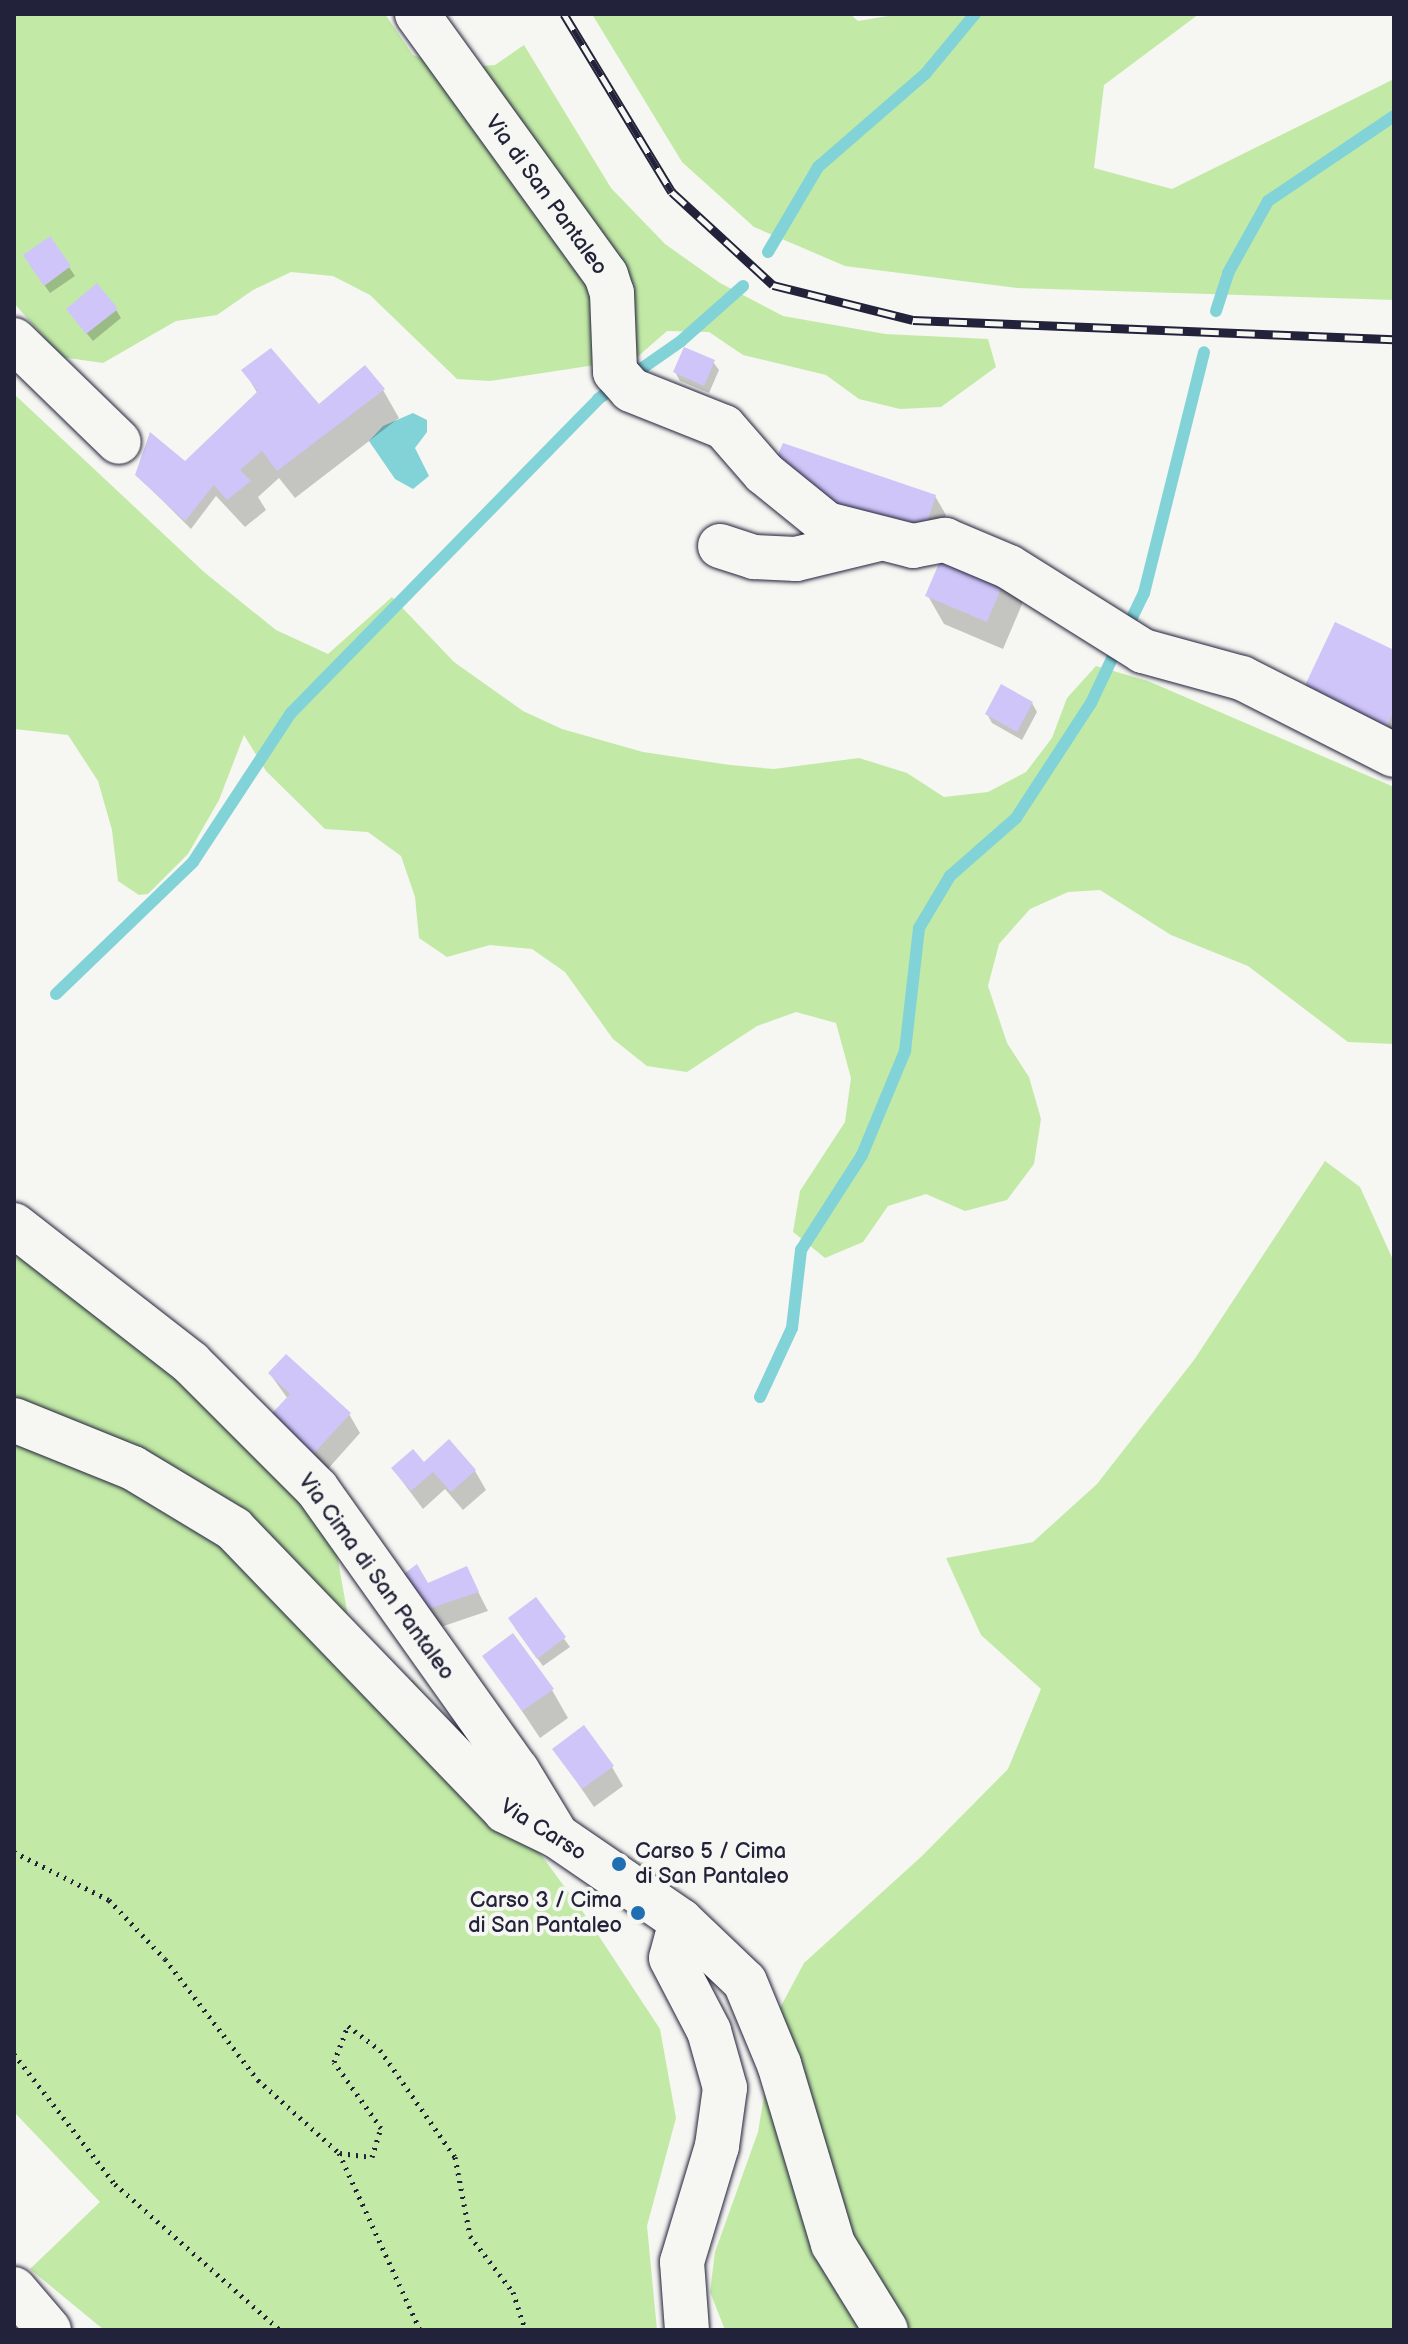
<!DOCTYPE html>
<style>
body{margin:0}
#map{position:relative;width:1408px;height:2344px;overflow:hidden;background:#f6f6f2;font-family:"Balsamiq Sans",sans-serif}
div>[style]{position:absolute}
.green>*{inset:0;background:#c2eaa6}
.water>*{inset:0;background:#82d3d8}
.shadow>*{inset:0;background:#0003}
.stream>*{height:12px;margin:-6px;padding:0 6px;transform-origin:6px;border-radius:6px;background:#82d3d8}
.building>*{inset:0;background:#cfc5f8}
.path>*{height:5px;margin-top:-2.5px;transform-origin:0;background:repeating-linear-gradient(90deg,#22223b 0 2px,transparent 0 8px)}
.roads{filter:drop-shadow(0 0 2px #22223b) drop-shadow(0 0 2px #22223b)}
.minor>*{height:44px;margin:-22px;padding:0 22px;transform-origin:22px;border-radius:22px;background:#f6f6f2}
.rail>*{height:9px;margin-top:-4.5px;transform-origin:0;background:repeating-linear-gradient(90deg,#f6f6f2 0 18px,#22223b 0 36px);box-sizing:border-box;border-block:2px solid #22223b}
.dots>*{width:22px;height:22px;translate:-50% -50%;box-sizing:border-box;border:4px solid #f6f6f2;border-radius:50%}
span{translate:-50% -50%;white-space:nowrap;text-align:center;line-height:1.15;-webkit-text-stroke:8px #f6f6f2;paint-order:stroke}
.street-label{font-size:22px;color:#22223b}
.poi-label{font-size:22px;color:#22223b}
.left{translate:0 -50%;text-align:left}
.right{translate:-100% -50%;text-align:right}
.frame{position:absolute;inset:0;border:16px solid #22223b;pointer-events:none}
</style>
<div id="map">
<div class="green">
<i style="clip-path:polygon(14px 14px,385px 14px,413px 55px,453px 68px,495px 65px,524px 45px,611px 188px,665px 244px,720px 283px,783px 316px,885px 334px,988px 339px,996px 367px,941px 407px,900px 409px,859px 399px,826px 375px,743px 355px,709px 332px,667px 331px,635px 359px,490px 381px,457px 379px,370px 295px,333px 276px,291px 272px,253px 290px,217px 315px,176px 321px,103px 363px,61px 357px,14px 303px)"></i>
<i style="clip-path:polygon(592px 14px,850px 14px,858px 21px,900px 14px,1199px 14px,1104px 85px,1094px 168px,1172px 189px,1394px 79px,1394px 300px,1017px 288px,845px 266px,754px 227px,682px 162px)"></i>
<i style="clip-path:polygon(14px 394px,204px 572px,276px 630px,328px 654px,392px 597px,454px 662px,523px 711px,562px 729px,643px 752px,730px 765px,774px 769px,859px 758px,907px 773px,944px 797px,988px 792px,1026px 772px,1052px 738px,1067px 698px,1096px 666px,1148px 681px,1394px 787px,1394px 1044px,1348px 1042px,1248px 966px,1171px 935px,1100px 890px,1068px 892px,1030px 909px,999px 944px,988px 986px,1007px 1043px,1029px 1077px,1041px 1119px,1034px 1164px,1007px 1200px,965px 1211px,926px 1194px,888px 1206px,863px 1242px,825px 1258px,793px 1232px,800px 1191px,845px 1122px,851px 1078px,836px 1023px,796px 1012px,757px 1026px,687px 1072px,647px 1066px,613px 1039px,565px 972px,532px 949px,490px 945px,447px 957px,419px 938px,415px 897px,401px 856px,368px 832px,325px 829px,266px 771px,244px 735px,219px 800px,188px 854px,148px 894px,139px 895px,118px 881px,112px 830px,98px 781px,68px 735px,14px 729px)"></i>
<i style="clip-path:polygon(1325px 1161px,1360px 1187px,1394px 1262px,1394px 2330px,725px 2330px,710px 2292px,715px 2252px,758px 2132px,765px 2091px,758px 2049px,804px 1963px,922px 1856px,1008px 1769px,1041px 1689px,981px 1635px,946px 1558px,1033px 1542px,1097px 1484px,1194px 1360px)"></i>
<i style="clip-path:polygon(14px 1246px,183px 1376px,281px 1472px,335px 1544px,349px 1622px,392px 1684px,413px 1680px,583px 1912px,660px 2029px,676px 2118px,647px 2226px,657px 2330px,104px 2330px,30px 2269px,100px 2202px,14px 2112px)"></i>
</div>
<div class="water">
<i style="clip-path:polygon(413px 413px,427px 420px,427px 432px,415px 448px,429px 476px,413px 489px,395px 479px,369px 441px,383px 426px)"></i>
</div>
<div class="shadow">
<i style="clip-path:polygon(50px 239px,75px 276px,50px 293px,30px 265px)"></i>
<i style="clip-path:polygon(116px 310px,121px 318px,93px 341px,74px 318px)"></i>
<i style="clip-path:polygon(713px 362px,719px 370px,709px 393px,680px 381px,675px 372px)"></i>
<i style="clip-path:polygon(244px 371px,318px 407px,383px 390px,399px 418px,295px 498px,279px 478px,258px 497px,266px 510px,245px 527px,216px 496px,191px 529px,137px 475px,185px 464px,258px 394px)"></i>
<i style="clip-path:polygon(935px 496px,946px 515px,932px 555px,847px 536px)"></i>
<i style="clip-path:polygon(1006px 574px,1023px 602px,1003px 649px,944px 624px,928px 596px)"></i>
<i style="clip-path:polygon(1394px 652px,1394px 760px,1318px 725px)"></i>
<i style="clip-path:polygon(1032px 703px,1037px 712px,1022px 740px,992px 723px,987px 714px)"></i>
<i style="clip-path:polygon(270px 1374px,349px 1414px,360px 1433px,318px 1480px,288px 1399px)"></i>
<i style="clip-path:polygon(424px 1464px,475px 1471px,486px 1490px,463px 1510px,445px 1489px,423px 1509px,393px 1469px)"></i>
<i style="clip-path:polygon(466px 1568px,488px 1611px,426px 1632px,427px 1585px)"></i>
<i style="clip-path:polygon(536px 1600px,570px 1647px,543px 1666px,515px 1628px)"></i>
<i style="clip-path:polygon(485px 1656px,552px 1690px,568px 1718px,540px 1738px)"></i>
<i style="clip-path:polygon(555px 1750px,612px 1767px,623px 1786px,594px 1807px)"></i>
</div>
<div class="stream">
<i style="left:768px;top:252px;width:99px;rotate:-59.5deg"></i>
<i style="left:818px;top:167px;width:143px;rotate:-41deg"></i>
<i style="left:926px;top:73px;width:77px;rotate:-50.3deg"></i>
<i style="left:1216px;top:311px;width:40px;rotate:-72deg"></i>
<i style="left:1228px;top:273px;width:82px;rotate:-60.9deg"></i>
<i style="left:1268px;top:201px;width:152px;rotate:-34deg"></i>
<i style="left:1126px;top:630px;width:41px;rotate:-64.1deg"></i>
<i style="left:1144px;top:593px;width:248px;rotate:-76deg"></i>
<i style="left:56px;top:994px;width:190px;rotate:-43.9deg"></i>
<i style="left:193px;top:862px;width:178px;rotate:-56.7deg"></i>
<i style="left:291px;top:713px;width:439px;rotate:-45.6deg"></i>
<i style="left:598px;top:399px;width:101px;rotate:-34.9deg"></i>
<i style="left:681px;top:341px;width:83px;rotate:-41.6deg"></i>
<i style="left:760px;top:1397px;width:76px;rotate:-65.1deg"></i>
<i style="left:792px;top:1328px;width:79px;rotate:-83.4deg"></i>
<i style="left:801px;top:1250px;width:113px;rotate:-57.3deg"></i>
<i style="left:862px;top:1155px;width:113px;rotate:-67.5deg"></i>
<i style="left:905px;top:1051px;width:124px;rotate:-83.5deg"></i>
<i style="left:919px;top:928px;width:61px;rotate:-59.2deg"></i>
<i style="left:950px;top:876px;width:88px;rotate:-41.3deg"></i>
<i style="left:1016px;top:818px;width:137px;rotate:-56.9deg"></i>
<i style="left:1091px;top:703px;width:63px;rotate:-64.7deg"></i>
</div>
<div class="building">
<i style="clip-path:polygon(50px 236px,71px 266px,44px 286px,23px 255px)"></i>
<i style="clip-path:polygon(97px 283px,118px 309px,86px 334px,66px 309px)"></i>
<i style="clip-path:polygon(684px 347px,715px 360px,704px 386px,673px 372px)"></i>
<i style="clip-path:polygon(271px 348px,319px 404px,365px 365px,385px 389px,277px 471px,262px 451px,240px 470px,251px 481px,227px 500px,214px 485px,185px 521px,135px 475px,150px 432px,185px 461px,258px 391px,241px 370px)"></i>
<i style="clip-path:polygon(783px 443px,936px 495px,922px 537px,834px 517px,773px 466px)"></i>
<i style="clip-path:polygon(946px 547px,1008px 572px,987px 622px,925px 596px)"></i>
<i style="clip-path:polygon(1335px 622px,1394px 650px,1394px 711px,1383px 735px,1300px 696px)"></i>
<i style="clip-path:polygon(1001px 684px,1033px 702px,1017px 732px,985px 714px)"></i>
<i style="clip-path:polygon(286px 1354px,351px 1413px,306px 1462px,263px 1423px,290px 1394px,268px 1373px)"></i>
<i style="clip-path:polygon(449px 1439px,476px 1470px,451px 1492px,433px 1472px,411px 1491px,391px 1468px,413px 1449px,424px 1462px)"></i>
<i style="clip-path:polygon(417px 1564px,428px 1583px,467px 1566px,479px 1592px,413px 1614px,393px 1582px)"></i>
<i style="clip-path:polygon(536px 1597px,566px 1637px,537px 1659px,508px 1618px)"></i>
<i style="clip-path:polygon(513px 1633px,554px 1689px,522px 1711px,482px 1656px)"></i>
<i style="clip-path:polygon(584px 1725px,614px 1766px,582px 1789px,552px 1749px)"></i>
</div>
<div class="path">
<i style="left:14px;top:1852px;width:106px;rotate:26.8deg"></i>
<i style="left:109px;top:1900px;width:81px;rotate:46.5deg"></i>
<i style="left:165px;top:1959px;width:153px;rotate:52.5deg"></i>
<i style="left:258px;top:2080px;width:109px;rotate:42deg"></i>
<i style="left:339px;top:2153px;width:195px;rotate:65.4deg"></i>
<i style="left:14px;top:2054px;width:165px;rotate:52.2deg"></i>
<i style="left:115px;top:2184px;width:220px;rotate:41.5deg"></i>
<i style="left:340px;top:2153px;width:32px;rotate:7deg"></i>
<i style="left:372px;top:2157px;width:30px;rotate:-73deg"></i>
<i style="left:381px;top:2128px;width:81px;rotate:-125.5deg"></i>
<i style="left:334px;top:2062px;width:39px;rotate:-69deg"></i>
<i style="left:348px;top:2026px;width:40px;rotate:37deg"></i>
<i style="left:380px;top:2050px;width:131px;rotate:55deg"></i>
<i style="left:455px;top:2157px;width:80px;rotate:79.2deg"></i>
<i style="left:470px;top:2236px;width:71px;rotate:52.5deg"></i>
<i style="left:513px;top:2292px;width:40px;rotate:72deg"></i>
</div>
<div class="roads">
<div class="minor">
<i style="left:417px;top:14px;width:322px;rotate:54.1deg"></i>
<i style="left:606px;top:275px;width:19px;rotate:72deg"></i>
<i style="left:612px;top:293px;width:79px;rotate:87.8deg"></i>
<i style="left:615px;top:372px;width:24px;rotate:48deg"></i>
<i style="left:631px;top:390px;width:100px;rotate:21.7deg"></i>
<i style="left:724px;top:427px;width:61px;rotate:49deg"></i>
<i style="left:764px;top:473px;width:81px;rotate:39deg"></i>
<i style="left:827px;top:524px;width:89px;rotate:14.3deg"></i>
<i style="left:913px;top:546px;width:33px;rotate:-11deg"></i>
<i style="left:945px;top:540px;width:69px;rotate:22.9deg"></i>
<i style="left:1009px;top:567px;width:158px;rotate:32.1deg"></i>
<i style="left:1143px;top:651px;width:103px;rotate:15.3deg"></i>
<i style="left:1242px;top:678px;width:170px;rotate:26.9deg"></i>
<i style="left:14px;top:340px;width:146px;rotate:44.2deg"></i>
<i style="left:720px;top:546px;width:36px;rotate:18deg"></i>
<i style="left:754px;top:557px;width:42px;rotate:2.7deg"></i>
<i style="left:796px;top:559px;width:85px;rotate:-13.5deg"></i>
<i style="left:14px;top:1225px;width:224px;rotate:37.9deg"></i>
<i style="left:191px;top:1363px;width:178px;rotate:45deg"></i>
<i style="left:317px;top:1489px;width:345px;rotate:54.6deg"></i>
<i style="left:517px;top:1770px;width:77px;rotate:58.8deg"></i>
<i style="left:14px;top:1420px;width:128px;rotate:22deg"></i>
<i style="left:133px;top:1468px;width:118px;rotate:31.1deg"></i>
<i style="left:234px;top:1529px;width:391px;rotate:46.1deg"></i>
<i style="left:505px;top:1811px;width:58px;rotate:25.7deg"></i>
<i style="left:557px;top:1836px;width:150px;rotate:34.4deg"></i>
<i style="left:681px;top:1921px;width:88px;rotate:43.6deg"></i>
<i style="left:745px;top:1982px;width:89px;rotate:67.5deg"></i>
<i style="left:779px;top:2064px;width:188px;rotate:73.3deg"></i>
<i style="left:833px;top:2244px;width:101px;rotate:58.4deg"></i>
<i style="left:681px;top:1921px;width:38px;rotate:105deg"></i>
<i style="left:671px;top:1958px;width:82px;rotate:62.5deg"></i>
<i style="left:709px;top:2031px;width:59px;rotate:74.3deg"></i>
<i style="left:725px;top:2088px;width:59px;rotate:97.9deg"></i>
<i style="left:717px;top:2146px;width:121px;rotate:106.8deg"></i>
<i style="left:682px;top:2262px;width:68px;rotate:85.8deg"></i>
<i style="left:14px;top:2289px;width:54px;rotate:49.5deg"></i>
</div>
</div>
<div class="rail">
<i style="left:564px;top:14px;width:208px;rotate:58.8deg"></i>
<i style="left:672px;top:192px;width:137px;rotate:42.6deg"></i>
<i style="left:773px;top:285px;width:144px;rotate:14deg"></i>
<i style="left:913px;top:320px;width:481px;rotate:2.3deg"></i>
</div>
<div class="dots">
<i style="left:619px;top:1864px;background:#1f6fb2"></i>
<i style="left:638px;top:1913px;background:#1f6fb2"></i>
</div>
<div class="street-label">
<span style="left:546px;top:195px;rotate:54deg">Via di San Pantaleo</span>
<span style="left:376px;top:1577px;rotate:54deg">Via Cima di San Pantaleo</span>
<span style="left:543px;top:1830px;rotate:32deg">Via Carso</span>
</div>
<div class="poi-label">
<span class="left" style="left:635px;top:1864px">Carso 5 / Cima<br>di San Pantaleo</span>
<span class="right" style="left:622px;top:1913px">Carso 3 / Cima<br>di San Pantaleo</span>
</div>
<div class="frame"></div>
</div>
